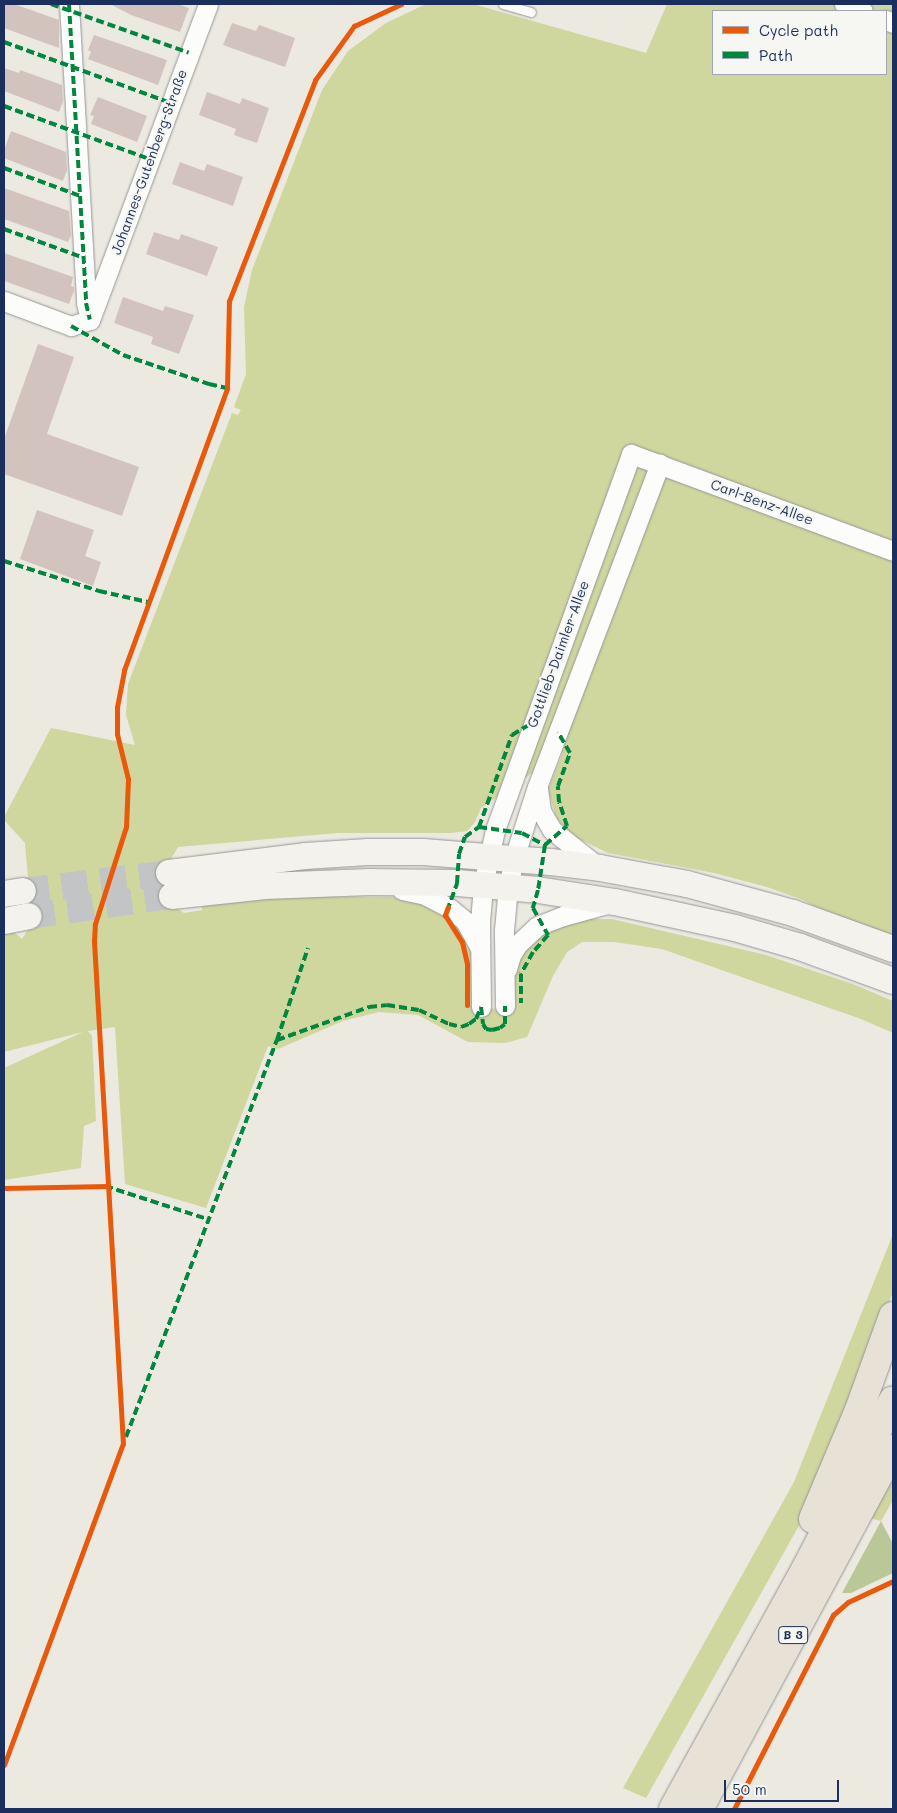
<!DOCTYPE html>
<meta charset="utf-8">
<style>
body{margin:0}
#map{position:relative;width:897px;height:1813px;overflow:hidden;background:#ece9e0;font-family:Mali,sans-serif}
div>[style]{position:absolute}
.green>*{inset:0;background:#cfd69e}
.forest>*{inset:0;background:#bac797}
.building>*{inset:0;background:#d3c3be}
.secondary-tunnel>*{height:26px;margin-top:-13px;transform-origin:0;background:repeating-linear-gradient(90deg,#c2c4c6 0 26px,transparent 0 39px)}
.roads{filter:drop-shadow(0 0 1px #959699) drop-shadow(0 0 1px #959699)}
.lane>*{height:9px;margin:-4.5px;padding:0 4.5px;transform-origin:4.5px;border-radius:4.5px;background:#fcfcfa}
.street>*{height:19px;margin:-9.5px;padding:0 9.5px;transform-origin:9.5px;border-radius:9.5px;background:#fcfcfa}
.secondary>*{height:26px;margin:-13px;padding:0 13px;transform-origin:13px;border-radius:13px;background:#f4f2ec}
.highway>*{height:28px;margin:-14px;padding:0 14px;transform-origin:14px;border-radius:14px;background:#e8e2d6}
.quiet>*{height:4px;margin-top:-2px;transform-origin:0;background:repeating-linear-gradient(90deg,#00873e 0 8px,transparent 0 12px)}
.cycleway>*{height:5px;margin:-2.5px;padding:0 2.5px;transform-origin:2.5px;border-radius:2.5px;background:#e8590c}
span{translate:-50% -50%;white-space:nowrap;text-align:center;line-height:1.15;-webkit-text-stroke:4.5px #f6f6f2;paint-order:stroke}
.shield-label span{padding:1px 4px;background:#f6f6f2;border:1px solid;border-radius:4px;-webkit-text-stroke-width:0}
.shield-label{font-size:12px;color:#1b2f5e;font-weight:700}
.street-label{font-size:14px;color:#1b2f5e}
.frame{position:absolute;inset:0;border:5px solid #1b2f5e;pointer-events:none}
.legend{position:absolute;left:712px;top:10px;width:175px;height:65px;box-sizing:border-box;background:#f6f6f2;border:1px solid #9ea6b7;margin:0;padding:6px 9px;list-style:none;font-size:15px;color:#1b2f5e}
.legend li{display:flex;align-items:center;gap:10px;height:25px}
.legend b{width:25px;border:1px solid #9ea6b7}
.scale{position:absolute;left:724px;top:1780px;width:115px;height:22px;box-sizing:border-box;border:2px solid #1b2f5e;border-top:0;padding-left:6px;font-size:15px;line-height:18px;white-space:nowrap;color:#1b2f5e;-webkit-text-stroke:4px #f6f6f2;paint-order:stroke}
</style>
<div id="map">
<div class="green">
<i style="clip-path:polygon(evenodd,426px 4px,473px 4px,646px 53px,667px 4px,893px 4px,893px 939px,834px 917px,803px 900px,767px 887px,714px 873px,608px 853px,573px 836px,556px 818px,548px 790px,563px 752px,481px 808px,475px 822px,467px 831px,451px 833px,337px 833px,178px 847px,167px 866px,169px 903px,184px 913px,202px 910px,201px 901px,267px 896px,406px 897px,436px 904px,457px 924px,475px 957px,477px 1009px,513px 1008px,514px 972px,522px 949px,540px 933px,557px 924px,591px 919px,612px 919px,766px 955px,853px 984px,893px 1001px,893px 1033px,861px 1019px,662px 949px,614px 942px,582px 942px,567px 952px,553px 976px,527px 1037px,505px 1043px,468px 1042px,418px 1015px,379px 1012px,343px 1021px,278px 1049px,268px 1046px,206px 1208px,125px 1184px,115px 1027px,88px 1031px,92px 1036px,96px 1121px,84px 1126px,81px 1168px,4px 1180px,4px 1068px,83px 1032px,4px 1052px,4px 929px,9px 928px,22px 939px,32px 923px,25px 843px,4px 820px,4px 817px,51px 728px,135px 745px,126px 715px,128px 684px,232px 413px,238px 415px,241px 410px,234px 407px,246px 374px,244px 307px,252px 270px,322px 90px,348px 51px,386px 23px,426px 4px,713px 11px,886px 11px,886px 74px,713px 74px,713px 11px)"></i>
<i style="clip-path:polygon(893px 1234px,893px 1292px,810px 1506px,646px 1798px,623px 1788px,794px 1482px)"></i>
<i style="clip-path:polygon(893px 1473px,893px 1500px,881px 1521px,870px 1518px)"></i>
</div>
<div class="forest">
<i style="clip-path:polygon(881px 1521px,893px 1544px,893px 1573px,851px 1593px,842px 1593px)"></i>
</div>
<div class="building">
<i style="clip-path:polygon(4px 4px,14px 4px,59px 20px,59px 48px,4px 28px)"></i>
<i style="clip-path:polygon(110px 4px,178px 4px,189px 8px,180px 32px,131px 15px)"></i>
<i style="clip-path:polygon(232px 23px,256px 31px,259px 25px,295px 38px,285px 67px,223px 45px)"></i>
<i style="clip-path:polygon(94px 35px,167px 60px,158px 85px,88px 59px,91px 52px,88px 50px)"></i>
<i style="clip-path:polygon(4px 68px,19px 73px,20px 70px,62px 85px,63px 101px,59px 112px,4px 91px)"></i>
<i style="clip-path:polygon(207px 92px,240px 104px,242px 98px,269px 108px,257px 143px,234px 135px,236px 129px,199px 115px)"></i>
<i style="clip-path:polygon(98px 97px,147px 116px,137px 142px,91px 124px,94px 116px,90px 115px)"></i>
<i style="clip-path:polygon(11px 131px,66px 152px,67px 170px,63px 181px,4px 158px,4px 150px)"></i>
<i style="clip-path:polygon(180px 162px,204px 171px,207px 164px,243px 177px,233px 206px,172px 184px)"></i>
<i style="clip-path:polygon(4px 188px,69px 211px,71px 235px,68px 242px,4px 219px)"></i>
<i style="clip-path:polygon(154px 232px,179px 240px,181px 234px,218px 247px,207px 276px,146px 254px)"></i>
<i style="clip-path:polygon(4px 253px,73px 277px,71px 286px,74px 287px,74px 291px,69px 304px,4px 281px)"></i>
<i style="clip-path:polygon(123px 297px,163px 311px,165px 306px,194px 315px,179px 354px,151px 344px,153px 337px,114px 323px)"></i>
<i style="clip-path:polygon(38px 344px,74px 357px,47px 434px,139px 467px,122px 516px,4px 474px,4px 439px)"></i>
<i style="clip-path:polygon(37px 510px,94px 530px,85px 556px,101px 562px,93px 586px,20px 559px)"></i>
</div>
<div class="secondary-tunnel">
<i style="left:23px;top:891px;width:147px;rotate:-7deg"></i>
<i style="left:29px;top:916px;width:144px;rotate:-8deg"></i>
</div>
<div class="roads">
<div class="lane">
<i style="left:503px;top:4px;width:29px;rotate:16deg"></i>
</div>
<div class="street">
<i style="left:69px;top:4px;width:299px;rotate:86.7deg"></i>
<i style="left:86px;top:303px;width:16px;rotate:76deg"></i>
<i style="left:844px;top:4px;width:20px;rotate:20deg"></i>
<i style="left:886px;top:20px;width:8px;rotate:23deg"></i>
<i style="left:4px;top:301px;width:72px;rotate:20.5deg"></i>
<i style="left:71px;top:326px;width:20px;rotate:-18deg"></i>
<i style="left:90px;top:320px;width:337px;rotate:-69.5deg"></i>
<i style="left:538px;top:789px;width:22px;rotate:82deg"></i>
<i style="left:541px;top:811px;width:22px;rotate:60deg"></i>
<i style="left:552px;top:830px;width:58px;rotate:38.7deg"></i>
<i style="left:402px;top:890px;width:24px;rotate:12deg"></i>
<i style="left:425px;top:895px;width:26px;rotate:28deg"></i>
<i style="left:448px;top:907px;width:22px;rotate:39deg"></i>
<i style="left:465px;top:921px;width:29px;rotate:61deg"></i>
<i style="left:507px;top:969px;width:15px;rotate:-74deg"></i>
<i style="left:511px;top:955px;width:13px;rotate:-58deg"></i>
<i style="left:518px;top:944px;width:26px;rotate:-43deg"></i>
<i style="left:537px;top:926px;width:28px;rotate:-21deg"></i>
<i style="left:563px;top:916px;width:46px;rotate:-15.3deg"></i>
<i style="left:505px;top:1006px;width:76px;rotate:-90.8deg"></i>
<i style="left:504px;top:930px;width:43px;rotate:-84.7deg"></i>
<i style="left:508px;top:887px;width:30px;rotate:-78deg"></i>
<i style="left:514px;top:858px;width:75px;rotate:-72.1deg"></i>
<i style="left:537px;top:787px;width:346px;rotate:-69.2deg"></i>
<i style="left:481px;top:1007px;width:86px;rotate:-90.7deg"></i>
<i style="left:480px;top:921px;width:36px;rotate:-85deg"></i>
<i style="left:483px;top:885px;width:56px;rotate:-77.7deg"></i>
<i style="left:495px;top:830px;width:400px;rotate:-70.1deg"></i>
<i style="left:631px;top:454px;width:279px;rotate:20.3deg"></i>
</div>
<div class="secondary">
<i style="left:169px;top:873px;width:137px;rotate:-7.1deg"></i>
<i style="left:305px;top:856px;width:63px;rotate:-3.6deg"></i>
<i style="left:368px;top:852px;width:55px"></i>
<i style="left:423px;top:852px;width:128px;rotate:4.5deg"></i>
<i style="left:551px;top:862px;width:49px;rotate:7deg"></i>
<i style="left:600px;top:868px;width:88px;rotate:10.4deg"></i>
<i style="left:687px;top:884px;width:110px;rotate:15.3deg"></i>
<i style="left:793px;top:913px;width:106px;rotate:19.8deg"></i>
<i style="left:4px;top:894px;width:19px;rotate:-9deg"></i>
<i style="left:172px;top:896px;width:94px;rotate:-6.1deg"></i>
<i style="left:265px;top:886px;width:105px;rotate:-2.2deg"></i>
<i style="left:370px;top:882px;width:87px;rotate:0.7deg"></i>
<i style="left:457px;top:883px;width:81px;rotate:4.9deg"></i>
<i style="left:538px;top:890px;width:78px;rotate:8.9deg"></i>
<i style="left:615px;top:902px;width:123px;rotate:12.2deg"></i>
<i style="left:735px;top:928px;width:68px;rotate:16.3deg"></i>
<i style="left:800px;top:947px;width:99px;rotate:20.1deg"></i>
<i style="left:4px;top:921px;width:25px;rotate:-11deg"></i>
</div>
<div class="highway">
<i style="left:813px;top:1519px;width:118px;rotate:-67.1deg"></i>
<i style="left:859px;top:1410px;width:100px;rotate:-70.1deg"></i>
<i style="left:673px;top:1809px;width:273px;rotate:-61.1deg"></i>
<i style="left:805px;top:1570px;width:191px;rotate:-62.6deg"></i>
<i style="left:699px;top:1809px;width:409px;rotate:-61.7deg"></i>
</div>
</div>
<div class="quiet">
<i style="left:51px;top:4px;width:146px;rotate:19.5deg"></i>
<i style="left:69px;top:4px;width:299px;rotate:86.7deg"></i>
<i style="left:86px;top:303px;width:17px;rotate:77deg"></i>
<i style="left:4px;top:42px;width:178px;rotate:20.1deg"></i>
<i style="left:4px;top:106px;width:155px;rotate:20deg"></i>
<i style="left:4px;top:168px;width:81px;rotate:20.2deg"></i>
<i style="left:4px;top:229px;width:85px;rotate:19.9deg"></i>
<i style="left:71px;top:326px;width:60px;rotate:29.1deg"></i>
<i style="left:123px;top:355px;width:91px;rotate:18.6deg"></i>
<i style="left:209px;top:384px;width:18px;rotate:13deg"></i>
<i style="left:4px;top:561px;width:100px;rotate:17.5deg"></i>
<i style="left:99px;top:591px;width:50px;rotate:12.7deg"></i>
<i style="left:479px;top:827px;width:98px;rotate:-70.3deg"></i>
<i style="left:512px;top:735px;width:26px;rotate:-31deg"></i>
<i style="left:545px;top:845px;width:29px;rotate:-41deg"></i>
<i style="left:567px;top:826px;width:25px;rotate:-108deg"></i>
<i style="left:559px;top:802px;width:16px;rotate:-94deg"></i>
<i style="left:558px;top:786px;width:35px;rotate:-70deg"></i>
<i style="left:570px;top:753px;width:24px;rotate:-120deg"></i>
<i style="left:447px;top:911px;width:30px;rotate:-70deg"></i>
<i style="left:457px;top:883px;width:29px;rotate:-86deg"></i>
<i style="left:459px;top:854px;width:18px;rotate:-71deg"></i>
<i style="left:465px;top:837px;width:17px;rotate:-36deg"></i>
<i style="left:479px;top:827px;width:43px;rotate:7.9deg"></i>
<i style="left:522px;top:833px;width:26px;rotate:28deg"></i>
<i style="left:545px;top:845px;width:46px;rotate:98.8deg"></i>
<i style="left:538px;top:890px;width:19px;rotate:106deg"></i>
<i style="left:533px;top:908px;width:31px;rotate:61deg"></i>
<i style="left:548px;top:935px;width:23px;rotate:131deg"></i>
<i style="left:533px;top:952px;width:25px;rotate:119deg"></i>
<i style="left:521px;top:974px;width:29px;rotate:90deg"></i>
<i style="left:277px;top:1040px;width:98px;rotate:-19.7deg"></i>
<i style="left:369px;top:1007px;width:18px;rotate:-6deg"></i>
<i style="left:387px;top:1005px;width:32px;rotate:9deg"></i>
<i style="left:419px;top:1010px;width:33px;rotate:25deg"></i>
<i style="left:449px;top:1024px;width:12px;rotate:14deg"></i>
<i style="left:461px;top:1027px;width:9px;rotate:-21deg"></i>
<i style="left:469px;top:1024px;width:9px;rotate:-36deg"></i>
<i style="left:476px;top:1019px;width:13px;rotate:-67deg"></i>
<i style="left:481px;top:1007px;width:17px;rotate:83deg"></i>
<i style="left:483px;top:1024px;width:6px;rotate:59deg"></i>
<i style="left:486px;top:1029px;width:6px;rotate:9deg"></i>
<i style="left:492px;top:1030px;width:8px;rotate:-14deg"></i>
<i style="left:500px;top:1028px;width:6px;rotate:-39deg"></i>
<i style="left:505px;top:1024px;width:18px;rotate:-90deg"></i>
<i style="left:105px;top:1186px;width:107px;rotate:17.9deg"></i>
<i style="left:126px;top:1437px;width:425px;rotate:-69.2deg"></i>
<i style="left:277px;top:1040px;width:97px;rotate:-71.4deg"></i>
</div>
<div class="cycleway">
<i style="left:448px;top:907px;width:9px;rotate:111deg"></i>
<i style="left:445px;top:915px;width:32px;rotate:58deg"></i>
<i style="left:462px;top:942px;width:23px;rotate:77deg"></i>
<i style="left:467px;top:964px;width:41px;rotate:90deg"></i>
<i style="left:4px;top:1188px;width:104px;rotate:-1.1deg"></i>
<i style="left:4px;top:1765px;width:342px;rotate:-69.7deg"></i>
<i style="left:123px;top:1444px;width:504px;rotate:-93.3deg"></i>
<i style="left:94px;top:941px;width:17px;rotate:-87deg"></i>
<i style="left:95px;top:924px;width:102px;rotate:-72.3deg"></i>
<i style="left:126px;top:827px;width:48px;rotate:-87.6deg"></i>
<i style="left:128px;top:779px;width:46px;rotate:-103.7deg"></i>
<i style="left:117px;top:734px;width:27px;rotate:-90deg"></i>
<i style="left:117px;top:707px;width:38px;rotate:-79deg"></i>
<i style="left:124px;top:670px;width:300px;rotate:-69.9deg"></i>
<i style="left:227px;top:388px;width:87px;rotate:-88.7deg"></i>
<i style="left:229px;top:301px;width:237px;rotate:-68.7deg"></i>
<i style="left:315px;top:80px;width:67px;rotate:-54.2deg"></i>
<i style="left:354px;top:26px;width:52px;rotate:-25.1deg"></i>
<i style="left:734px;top:1809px;width:218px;rotate:-63deg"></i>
<i style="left:833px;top:1615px;width:20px;rotate:-41deg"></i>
<i style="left:848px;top:1602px;width:50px;rotate:-25deg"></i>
</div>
<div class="shield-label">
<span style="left:793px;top:1635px">B 3</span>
</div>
<div class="street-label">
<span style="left:149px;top:162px;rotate:-70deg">Johannes-Gutenberg-Straße</span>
<span style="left:762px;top:502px;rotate:20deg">Carl-Benz-Allee</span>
<span style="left:558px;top:654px;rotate:-70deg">Gottlieb-Daimler-Allee</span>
</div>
<div class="frame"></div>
<ul class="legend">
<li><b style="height:6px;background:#e8590c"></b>Cycle path</li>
<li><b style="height:6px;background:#00873e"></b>Path</li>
</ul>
<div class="scale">50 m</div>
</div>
